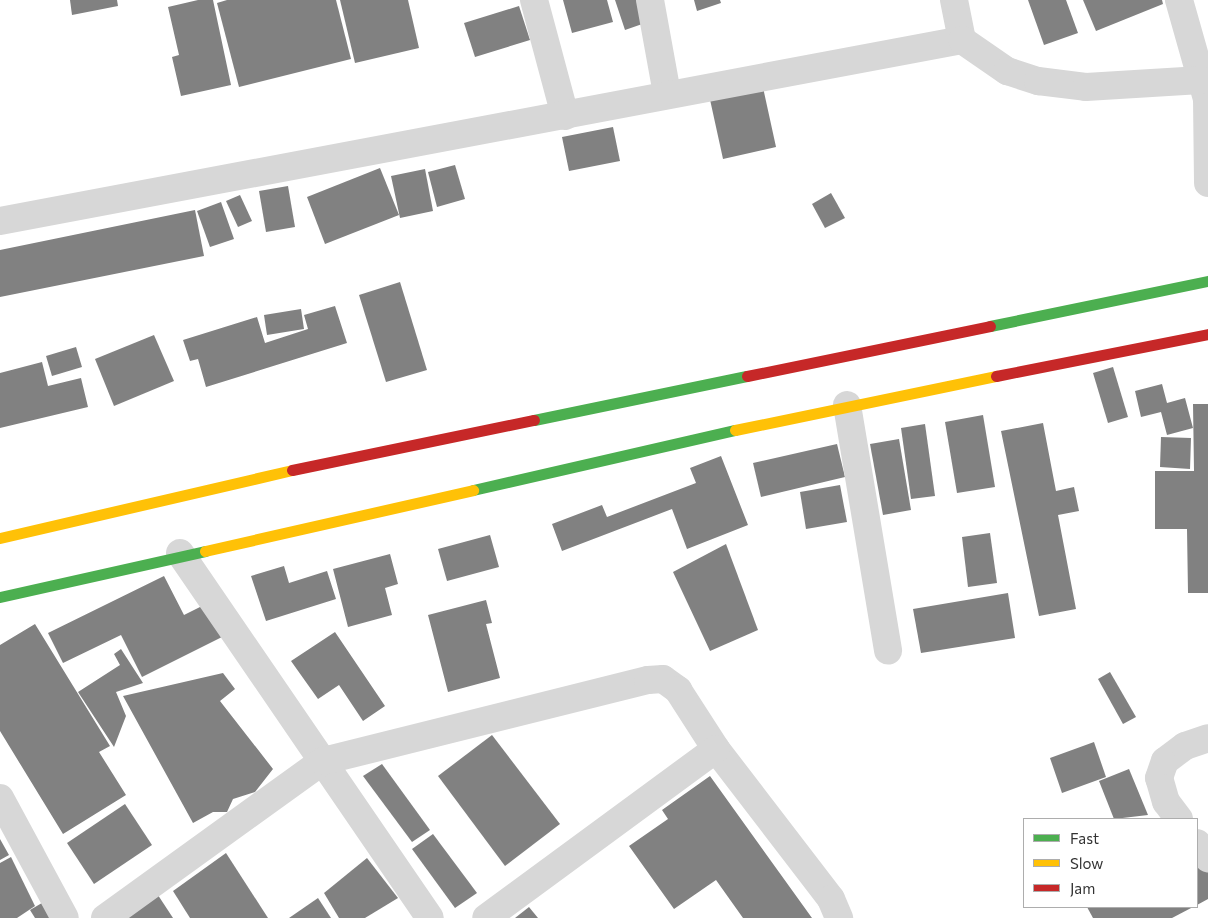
<!DOCTYPE html>
<style>
body{margin:0}
#map{position:relative;width:1208px;height:918px;overflow:hidden;background:#fff;font-family:Commissioner,sans-serif}
div>[style]{position:absolute}
.building>*{inset:0;background:#818181}
.street>*{height:28px;margin:-14px;padding:0 14px;transform-origin:14px;border-radius:14px;background:#d7d7d7}
.fast>*{height:11px;margin:-5.5px;padding:0 5.5px;transform-origin:5.5px;border-radius:5.5px;background:#4caf50}
.slow>*{height:11px;margin:-5.5px;padding:0 5.5px;transform-origin:5.5px;border-radius:5.5px;background:#ffc107}
.jam>*{height:11px;margin:-5.5px;padding:0 5.5px;transform-origin:5.5px;border-radius:5.5px;background:#c62828}
span{translate:-50% -50%;white-space:nowrap;text-align:center;line-height:1.15;-webkit-text-stroke:5px #fff;paint-order:stroke}
.legend{position:absolute;left:1023px;top:818px;width:175px;height:90px;box-sizing:border-box;background:#fff;border:1px solid #adadad;margin:0;padding:6px 9px;list-style:none;font-size:15px;color:#333}
.legend li{display:flex;align-items:center;gap:10px;height:25px}
.legend b{width:25px;border:1px solid #adadad}
</style>
<div id="map">
<div class="building">
<i style="clip-path:polygon(70px 0,117px 0,118px 6px,72px 15px)"></i>
<i style="clip-path:polygon(198px 0,213px 0,231px 85px,181px 96px,172px 57px,179px 55px,168px 7px)"></i>
<i style="clip-path:polygon(227px 0,336px 0,351px 59px,239px 87px,217px 3px)"></i>
<i style="clip-path:polygon(340px 0,408px 0,419px 48px,355px 63px)"></i>
<i style="clip-path:polygon(563px 0,607px 0,613px 22px,572px 33px)"></i>
<i style="clip-path:polygon(615px 0,641px 0,648px 22px,625px 30px)"></i>
<i style="clip-path:polygon(694px 0,720px 0,721px 3px,697px 11px)"></i>
<i style="clip-path:polygon(1028px 0,1066px 0,1078px 33px,1044px 45px)"></i>
<i style="clip-path:polygon(1083px 0,1162px 0,1163px 4px,1096px 31px)"></i>
<i style="clip-path:polygon(519px 6px,530px 40px,475px 57px,464px 23px)"></i>
<i style="clip-path:polygon(762px 83px,776px 147px,723px 159px,709px 95px)"></i>
<i style="clip-path:polygon(613px 127px,620px 161px,569px 171px,562px 137px)"></i>
<i style="clip-path:polygon(455px 165px,465px 199px,437px 207px,428px 172px)"></i>
<i style="clip-path:polygon(380px 168px,399px 215px,325px 244px,307px 197px)"></i>
<i style="clip-path:polygon(425px 169px,433px 211px,400px 218px,391px 176px)"></i>
<i style="clip-path:polygon(288px 186px,295px 227px,266px 232px,259px 191px)"></i>
<i style="clip-path:polygon(831px 193px,845px 218px,825px 228px,812px 204px)"></i>
<i style="clip-path:polygon(240px 195px,252px 221px,238px 227px,226px 201px)"></i>
<i style="clip-path:polygon(221px 202px,234px 239px,210px 247px,197px 211px)"></i>
<i style="clip-path:polygon(195px 210px,204px 256px,0 297px,0 250px)"></i>
<i style="clip-path:polygon(400px 282px,427px 370px,386px 382px,359px 295px)"></i>
<i style="clip-path:polygon(335px 306px,347px 343px,206px 387px,198px 359px,190px 361px,183px 340px,257px 317px,265px 343px,308px 329px,304px 315px)"></i>
<i style="clip-path:polygon(301px 309px,304px 329px,267px 335px,264px 315px)"></i>
<i style="clip-path:polygon(154px 335px,174px 381px,114px 406px,95px 359px)"></i>
<i style="clip-path:polygon(76px 347px,82px 367px,52px 376px,46px 356px)"></i>
<i style="clip-path:polygon(42px 362px,48px 386px,81px 378px,88px 407px,0 428px,0 373px)"></i>
<i style="clip-path:polygon(1113px 367px,1128px 417px,1108px 423px,1093px 373px)"></i>
<i style="clip-path:polygon(1162px 384px,1167px 403px,1185px 398px,1193px 428px,1167px 435px,1161px 412px,1141px 417px,1135px 391px)"></i>
<i style="clip-path:polygon(1193px 404px,1208px 404px,1208px 593px,1188px 593px,1187px 529px,1155px 529px,1155px 471px,1194px 471px)"></i>
<i style="clip-path:polygon(983px 415px,995px 487px,957px 493px,945px 422px)"></i>
<i style="clip-path:polygon(1043px 423px,1056px 491px,1074px 487px,1079px 511px,1058px 515px,1076px 609px,1039px 616px,1001px 431px)"></i>
<i style="clip-path:polygon(925px 424px,935px 496px,911px 499px,901px 428px)"></i>
<i style="clip-path:polygon(1161px 437px,1191px 438px,1190px 469px,1160px 467px)"></i>
<i style="clip-path:polygon(899px 439px,911px 510px,883px 515px,870px 444px)"></i>
<i style="clip-path:polygon(837px 444px,845px 477px,761px 497px,753px 463px)"></i>
<i style="clip-path:polygon(721px 456px,748px 525px,687px 549px,672px 509px,562px 551px,552px 524px,602px 505px,607px 517px,696px 483px,690px 468px)"></i>
<i style="clip-path:polygon(840px 485px,847px 522px,806px 529px,800px 492px)"></i>
<i style="clip-path:polygon(990px 533px,997px 583px,968px 587px,962px 537px)"></i>
<i style="clip-path:polygon(490px 535px,499px 567px,447px 581px,438px 549px)"></i>
<i style="clip-path:polygon(726px 544px,758px 630px,710px 651px,673px 572px)"></i>
<i style="clip-path:polygon(390px 554px,398px 584px,385px 588px,392px 615px,348px 627px,333px 569px)"></i>
<i style="clip-path:polygon(284px 566px,289px 583px,327px 571px,336px 599px,266px 621px,251px 576px)"></i>
<i style="clip-path:polygon(164px 576px,184px 615px,212px 601px,228px 634px,142px 677px,121px 635px,63px 663px,48px 633px)"></i>
<i style="clip-path:polygon(1008px 593px,1015px 638px,921px 653px,913px 609px)"></i>
<i style="clip-path:polygon(486px 600px,492px 623px,486px 624px,500px 678px,448px 692px,428px 615px)"></i>
<i style="clip-path:polygon(35px 624px,110px 746px,99px 752px,126px 795px,63px 834px,0 731px,0 645px)"></i>
<i style="clip-path:polygon(335px 632px,385px 706px,363px 721px,339px 685px,318px 699px,291px 661px)"></i>
<i style="clip-path:polygon(121px 649px,143px 683px,116px 692px,126px 716px,114px 747px,78px 692px,120px 665px,114px 654px)"></i>
<i style="clip-path:polygon(1110px 672px,1136px 717px,1123px 724px,1098px 679px)"></i>
<i style="clip-path:polygon(223px 673px,235px 689px,220px 701px,273px 769px,255px 792px,233px 799px,227px 812px,213px 812px,193px 823px,123px 696px)"></i>
<i style="clip-path:polygon(492px 735px,560px 824px,505px 866px,438px 776px)"></i>
<i style="clip-path:polygon(1094px 742px,1106px 777px,1062px 793px,1050px 758px)"></i>
<i style="clip-path:polygon(382px 764px,430px 830px,412px 842px,363px 776px)"></i>
<i style="clip-path:polygon(1129px 769px,1148px 815px,1114px 819px,1099px 781px)"></i>
<i style="clip-path:polygon(710px 776px,812px 918px,743px 918px,716px 880px,674px 909px,629px 846px,668px 819px,662px 810px)"></i>
<i style="clip-path:polygon(125px 804px,152px 845px,94px 884px,67px 843px)"></i>
<i style="clip-path:polygon(433px 834px,477px 893px,455px 908px,412px 849px)"></i>
<i style="clip-path:polygon(0 839px,9px 855px,0 860px)"></i>
<i style="clip-path:polygon(1197px 848px,1208px 870px,1208px 899px,1197px 905px)"></i>
<i style="clip-path:polygon(226px 853px,268px 918px,190px 918px,173px 891px)"></i>
<i style="clip-path:polygon(11px 857px,35px 906px,17px 918px,0 918px,0 863px)"></i>
<i style="clip-path:polygon(367px 858px,398px 898px,365px 918px,339px 918px,324px 893px)"></i>
<i style="clip-path:polygon(154px 889px,173px 918px,118px 918px)"></i>
<i style="clip-path:polygon(318px 898px,331px 918px,289px 918px)"></i>
<i style="clip-path:polygon(47px 900px,51px 918px,35px 918px,30px 910px)"></i>
<i style="clip-path:polygon(529px 907px,538px 918px,515px 918px)"></i>
<i style="clip-path:polygon(1087px 907px,1193px 907px,1172px 918px,1093px 918px)"></i>
</div>
<div class="street">
<i style="left:534px;top:0;width:120px;rotate:75deg"></i>
<i style="left:650px;top:0;width:96px;rotate:79.7deg"></i>
<i style="left:954px;top:0;width:41px;rotate:78.7deg"></i>
<i style="left:1179px;top:0;width:103px;rotate:74.2deg"></i>
<i style="left:1207px;top:99px;width:84px;rotate:89.3deg"></i>
<i style="left:0;top:221px;width:979px;rotate:-10.66deg"></i>
<i style="left:962px;top:40px;width:55px;rotate:34.6deg"></i>
<i style="left:1007px;top:71px;width:33px;rotate:18deg"></i>
<i style="left:1038px;top:81px;width:48px;rotate:7.1deg"></i>
<i style="left:1086px;top:87px;width:115px;rotate:-3.5deg"></i>
<i style="left:847px;top:405px;width:249px;rotate:80.5deg"></i>
<i style="left:180px;top:553px;width:442px;rotate:55.6deg"></i>
<i style="left:716px;top:749px;width:189px;rotate:52.5deg"></i>
<i style="left:831px;top:899px;width:21px;rotate:67deg"></i>
<i style="left:0;top:798px;width:136px;rotate:61.6deg"></i>
<i style="left:1179px;top:819px;width:21px;rotate:-127deg"></i>
<i style="left:1166px;top:802px;width:25px;rotate:-106deg"></i>
<i style="left:1159px;top:778px;width:18px;rotate:-71deg"></i>
<i style="left:1165px;top:761px;width:25px;rotate:-37deg"></i>
<i style="left:1185px;top:746px;width:24px;rotate:-19deg"></i>
<i style="left:1197px;top:843px;width:19px;rotate:54deg"></i>
<i style="left:105px;top:918px;width:269px;rotate:-35.8deg"></i>
<i style="left:323px;top:761px;width:335px;rotate:-14deg"></i>
<i style="left:648px;top:680px;width:15px;rotate:-4deg"></i>
<i style="left:663px;top:679px;width:19px;rotate:36deg"></i>
<i style="left:678px;top:690px;width:70px;rotate:57.2deg"></i>
<i style="left:716px;top:749px;width:285px;rotate:143.7deg"></i>
</div>
<div class="fast">
<i style="left:990px;top:326px;width:223px;rotate:-11.7deg"></i>
<i style="left:534px;top:420px;width:217px;rotate:-11.7deg"></i>
<i style="left:473px;top:490px;width:269px;rotate:-12.9deg"></i>
<i style="left:0;top:597px;width:210px;rotate:-12.6deg"></i>
</div>
<div class="slow">
<i style="left:735px;top:430px;width:267px;rotate:-11.7deg"></i>
<i style="left:0;top:538px;width:300px;rotate:-13.1deg"></i>
<i style="left:205px;top:551px;width:275px;rotate:-12.8deg"></i>
</div>
<div class="jam">
<i style="left:747px;top:376px;width:248px;rotate:-11.6deg"></i>
<i style="left:996px;top:376px;width:216px;rotate:-11.2deg"></i>
<i style="left:292px;top:470px;width:247px;rotate:-11.7deg"></i>
</div>
<ul class="legend">
<li><b style="height:6px;background:#4caf50"></b>Fast</li>
<li><b style="height:6px;background:#ffc107"></b>Slow</li>
<li><b style="height:6px;background:#c62828"></b>Jam</li>
</ul>
</div>
